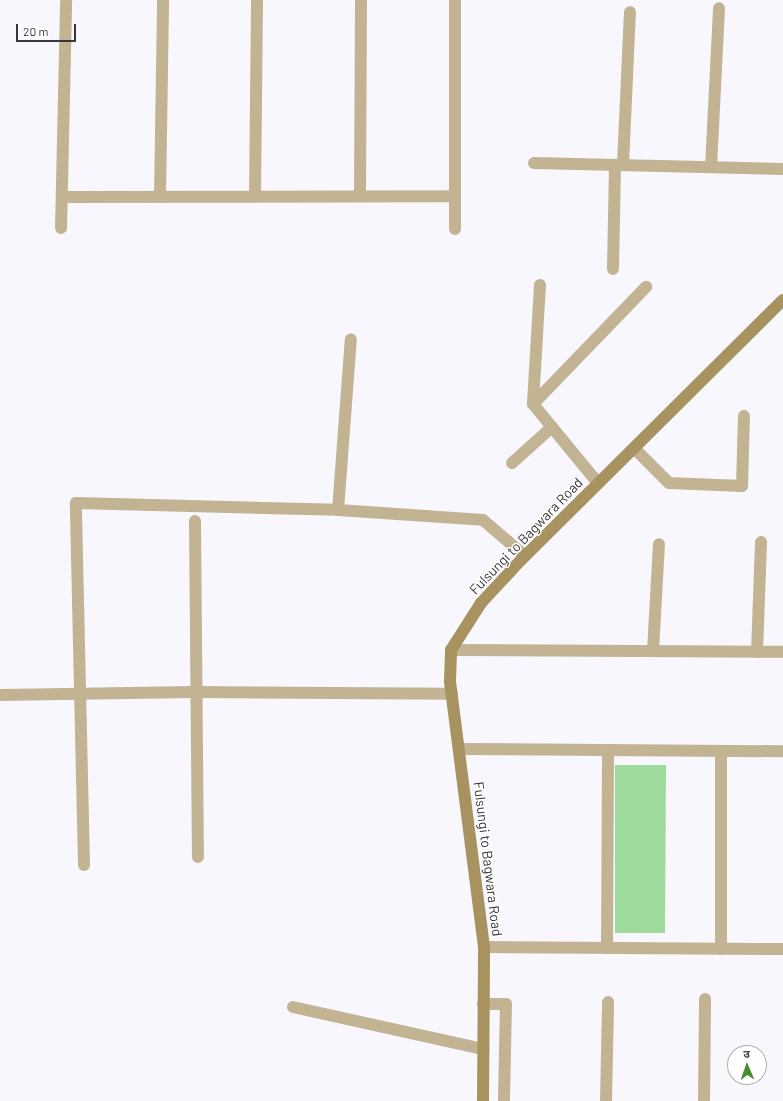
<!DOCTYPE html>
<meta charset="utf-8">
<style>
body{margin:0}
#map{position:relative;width:783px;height:1101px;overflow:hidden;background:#f9f7fe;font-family:Barlow,"Noto Sans Devanagari",sans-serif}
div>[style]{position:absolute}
.green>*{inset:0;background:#9eda9b}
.street>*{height:12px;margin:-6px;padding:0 6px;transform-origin:6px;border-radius:6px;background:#c2b493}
.secondary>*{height:12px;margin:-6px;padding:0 6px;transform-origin:6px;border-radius:6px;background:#a79260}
span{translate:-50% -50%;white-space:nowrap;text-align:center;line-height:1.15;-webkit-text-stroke:3px #fff;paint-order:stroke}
.street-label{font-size:14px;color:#37363a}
.north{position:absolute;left:727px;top:1045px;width:40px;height:40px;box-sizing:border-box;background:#fff;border:1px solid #afafb0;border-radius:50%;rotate:358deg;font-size:11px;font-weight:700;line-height:16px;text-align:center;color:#37363a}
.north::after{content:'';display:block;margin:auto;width:14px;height:18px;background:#4a8b2d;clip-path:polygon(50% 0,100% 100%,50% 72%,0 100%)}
.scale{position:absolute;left:16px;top:24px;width:60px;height:18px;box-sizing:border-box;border:2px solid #37363a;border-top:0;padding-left:5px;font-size:12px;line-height:14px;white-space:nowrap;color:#37363a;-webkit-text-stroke:3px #fff;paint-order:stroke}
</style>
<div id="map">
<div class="green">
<i style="clip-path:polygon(615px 765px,666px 765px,665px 933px,615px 933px)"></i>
</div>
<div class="street">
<i style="left:534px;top:163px;width:249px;rotate:1.4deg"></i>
<i style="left:623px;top:165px;width:153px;rotate:-87.4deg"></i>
<i style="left:711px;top:167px;width:159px;rotate:-87.1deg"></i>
<i style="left:255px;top:196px;width:196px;rotate:-89.4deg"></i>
<i style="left:360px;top:196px;width:196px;rotate:-89.7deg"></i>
<i style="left:62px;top:197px;width:393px;rotate:-0.1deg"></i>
<i style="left:160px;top:197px;width:197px;rotate:-89.1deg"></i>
<i style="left:61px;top:228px;width:228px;rotate:-88.7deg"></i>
<i style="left:455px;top:229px;width:229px;rotate:-90deg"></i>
<i style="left:613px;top:269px;width:104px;rotate:-88.9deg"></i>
<i style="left:540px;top:285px;width:119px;rotate:93.4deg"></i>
<i style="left:533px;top:404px;width:102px;rotate:50.6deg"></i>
<i style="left:533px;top:404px;width:163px;rotate:-46deg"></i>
<i style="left:634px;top:448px;width:49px;rotate:45deg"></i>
<i style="left:669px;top:483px;width:73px;rotate:2.4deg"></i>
<i style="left:742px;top:486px;width:70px;rotate:-88.4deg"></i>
<i style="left:512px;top:463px;width:54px;rotate:-42deg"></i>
<i style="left:338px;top:510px;width:171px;rotate:-85.7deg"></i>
<i style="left:195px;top:521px;width:336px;rotate:89.5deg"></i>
<i style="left:451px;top:650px;width:332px;rotate:0.3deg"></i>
<i style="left:653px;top:651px;width:107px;rotate:-86.8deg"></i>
<i style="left:757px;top:652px;width:110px;rotate:-87.9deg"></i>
<i style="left:0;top:695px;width:194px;rotate:-0.9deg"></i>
<i style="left:194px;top:692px;width:258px;rotate:0.4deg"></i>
<i style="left:459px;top:749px;width:324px;rotate:0.4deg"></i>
<i style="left:84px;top:865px;width:362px;rotate:-91.3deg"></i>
<i style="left:76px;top:503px;width:262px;rotate:1.5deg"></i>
<i style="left:338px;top:510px;width:145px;rotate:3.9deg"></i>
<i style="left:483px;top:520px;width:55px;rotate:40.6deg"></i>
<i style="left:484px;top:947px;width:299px;rotate:0.4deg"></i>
<i style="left:607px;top:948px;width:197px;rotate:-89.7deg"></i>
<i style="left:721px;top:949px;width:198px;rotate:-90deg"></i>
<i style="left:483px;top:1004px;width:23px"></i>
<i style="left:506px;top:1004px;width:97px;rotate:91.2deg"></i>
<i style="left:293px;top:1007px;width:195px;rotate:12.5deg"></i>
<i style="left:606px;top:1101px;width:99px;rotate:-88.8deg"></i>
<i style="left:704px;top:1101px;width:102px;rotate:-89.4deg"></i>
</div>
<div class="secondary">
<i style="left:483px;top:1101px;width:154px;rotate:-89.6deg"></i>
<i style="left:484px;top:947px;width:268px;rotate:-97.3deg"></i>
<i style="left:450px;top:681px;width:31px;rotate:-88deg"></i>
<i style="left:451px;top:650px;width:56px;rotate:-57.4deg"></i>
<i style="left:481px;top:603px;width:59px;rotate:-47.1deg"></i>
<i style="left:521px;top:560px;width:369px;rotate:-44.8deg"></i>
</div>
<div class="street-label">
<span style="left:526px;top:536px;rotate:-46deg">Fulsungi to Bagwara Road</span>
<span style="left:488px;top:859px;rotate:83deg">Fulsungi to Bagwara Road</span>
</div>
<div class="north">उ</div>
<div class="scale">20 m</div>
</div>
